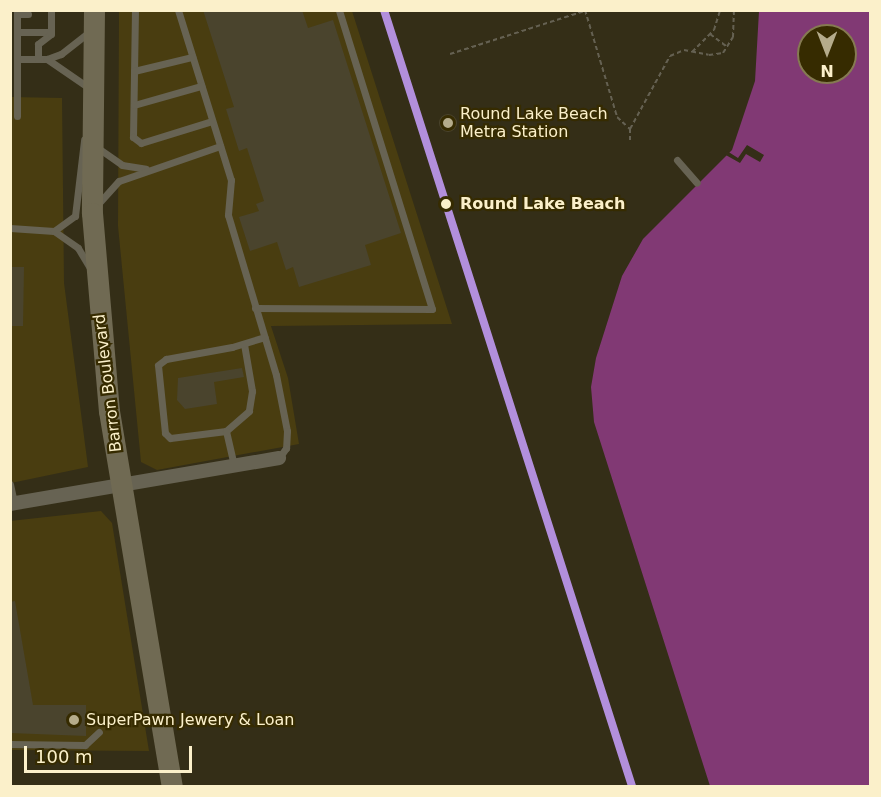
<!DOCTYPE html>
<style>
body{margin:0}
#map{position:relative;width:881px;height:797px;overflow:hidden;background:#342e17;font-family:"DejaVu Sans",sans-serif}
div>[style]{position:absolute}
.built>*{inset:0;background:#493d10}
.water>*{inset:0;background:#813974}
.pier>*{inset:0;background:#342e17}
.building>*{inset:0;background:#4a442d}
.round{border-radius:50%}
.path>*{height:2px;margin-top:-1px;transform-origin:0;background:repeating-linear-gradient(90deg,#656152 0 4.5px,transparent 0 7.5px)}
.service>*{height:7px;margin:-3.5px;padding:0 3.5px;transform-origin:3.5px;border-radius:3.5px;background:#676353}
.minor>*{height:14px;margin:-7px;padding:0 7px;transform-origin:7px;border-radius:7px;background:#676353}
.primary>*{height:21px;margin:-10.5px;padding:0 10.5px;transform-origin:10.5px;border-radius:10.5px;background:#706a53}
.rail-1>*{height:8px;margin:-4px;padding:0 4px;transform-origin:4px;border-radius:4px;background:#b28fdc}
.dots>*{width:16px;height:16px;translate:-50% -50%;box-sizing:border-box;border:3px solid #362b00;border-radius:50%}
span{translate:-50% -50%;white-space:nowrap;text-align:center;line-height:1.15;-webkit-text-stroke:4.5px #362b00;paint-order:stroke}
.poi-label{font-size:16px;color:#fbf0ca}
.left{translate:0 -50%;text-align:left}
.stop-label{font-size:16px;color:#fbf0ca;font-weight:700}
.street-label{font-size:16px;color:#fbf0ca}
.frame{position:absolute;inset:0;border:12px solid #fbf0ca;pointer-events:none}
.north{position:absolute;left:797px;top:24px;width:60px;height:60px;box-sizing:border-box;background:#362b00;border:2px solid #857a51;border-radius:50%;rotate:180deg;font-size:16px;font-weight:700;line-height:24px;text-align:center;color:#fbf0ca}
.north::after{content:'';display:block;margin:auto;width:21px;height:27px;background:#b5ac8b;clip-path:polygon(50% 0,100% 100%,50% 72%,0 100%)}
.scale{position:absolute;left:24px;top:746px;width:168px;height:27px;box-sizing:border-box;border:3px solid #fbf0ca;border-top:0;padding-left:8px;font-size:18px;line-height:21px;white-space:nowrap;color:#fbf0ca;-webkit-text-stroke:4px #362b00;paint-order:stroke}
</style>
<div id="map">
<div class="built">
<i style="clip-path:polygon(119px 11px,352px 11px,452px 324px,271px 326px,288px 378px,299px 444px,157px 470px,141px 462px,118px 226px)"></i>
<i style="clip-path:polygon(11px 97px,62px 98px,64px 283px,88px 467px,11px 483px)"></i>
<i style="clip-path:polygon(101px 511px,112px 523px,149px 751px,11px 750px,10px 521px)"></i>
</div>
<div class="water">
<i style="clip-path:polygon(evenodd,759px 11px,870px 11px,870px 786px,710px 786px,594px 422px,591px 387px,596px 358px,622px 276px,643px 239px,732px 150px,755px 81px,759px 11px,809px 36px,845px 36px,845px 72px,809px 72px,809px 36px)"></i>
</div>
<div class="pier">
<i style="clip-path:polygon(747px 145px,764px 155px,760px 162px,746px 154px,740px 163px,724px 154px,727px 151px,738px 158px)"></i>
</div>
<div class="building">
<i style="clip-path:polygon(203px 10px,302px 10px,308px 28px,333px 20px,401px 233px,365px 245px,371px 265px,299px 287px,293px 267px,286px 270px,277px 242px,250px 251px,239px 217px,259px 211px,256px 204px,264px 201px,247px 148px,239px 151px,226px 109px,234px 107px)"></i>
<i class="round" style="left:439px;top:114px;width:18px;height:18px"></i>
<i style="clip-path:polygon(10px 267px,24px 267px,23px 326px,10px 326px)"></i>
<i style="clip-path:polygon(242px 368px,244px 377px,214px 382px,217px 404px,185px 409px,177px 400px,178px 378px)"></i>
<i style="clip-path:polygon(15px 601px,33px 705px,86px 705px,86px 736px,10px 733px,10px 602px)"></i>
</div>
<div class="path">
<i style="left:585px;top:10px;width:112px;rotate:73.3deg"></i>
<i style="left:617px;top:117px;width:18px;rotate:43deg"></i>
<i style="left:630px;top:129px;width:11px;rotate:90deg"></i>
<i style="left:710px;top:34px;width:21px;rotate:37deg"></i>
<i style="left:692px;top:52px;width:31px;rotate:-45deg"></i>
<i style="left:714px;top:30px;width:21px;rotate:-73deg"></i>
<i style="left:450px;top:54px;width:142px;rotate:-17.7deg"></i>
<i style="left:630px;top:129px;width:83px;rotate:-61.3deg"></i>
<i style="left:670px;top:56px;width:15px;rotate:-23deg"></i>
<i style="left:684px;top:50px;width:25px;rotate:11deg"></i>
<i style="left:709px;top:55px;width:14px;rotate:-8deg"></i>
<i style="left:723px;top:53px;width:19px;rotate:-58deg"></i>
<i style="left:733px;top:37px;width:27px;rotate:-88deg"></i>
</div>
<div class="service">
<i style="left:135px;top:10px;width:127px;rotate:90.9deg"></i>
<i style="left:133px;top:137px;width:10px;rotate:37deg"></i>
<i style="left:141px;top:143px;width:74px;rotate:-17.2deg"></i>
<i style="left:178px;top:10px;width:178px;rotate:72.7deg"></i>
<i style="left:231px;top:180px;width:35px;rotate:95deg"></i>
<i style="left:228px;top:215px;width:167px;rotate:73.3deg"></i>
<i style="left:276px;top:375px;width:57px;rotate:78.9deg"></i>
<i style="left:287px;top:431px;width:17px;rotate:93deg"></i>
<i style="left:286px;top:448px;width:12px;rotate:125deg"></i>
<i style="left:17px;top:14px;width:11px"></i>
<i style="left:17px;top:32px;width:34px"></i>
<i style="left:18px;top:59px;width:29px"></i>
<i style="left:47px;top:59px;width:15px;rotate:-20deg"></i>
<i style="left:61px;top:54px;width:34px;rotate:-38deg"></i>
<i style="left:38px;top:59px;width:15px;rotate:-90deg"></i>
<i style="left:38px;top:44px;width:16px;rotate:-38deg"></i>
<i style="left:51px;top:34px;width:24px;rotate:-90deg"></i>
<i style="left:47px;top:59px;width:51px;rotate:34.6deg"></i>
<i style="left:134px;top:71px;width:60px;rotate:-13.6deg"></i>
<i style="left:134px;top:105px;width:70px;rotate:-15.8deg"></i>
<i style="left:17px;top:116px;width:106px;rotate:-90deg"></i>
<i style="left:98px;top:148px;width:29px;rotate:35deg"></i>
<i style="left:122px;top:165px;width:24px;rotate:9deg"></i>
<i style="left:677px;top:160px;width:30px;rotate:49deg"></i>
<i style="left:98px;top:204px;width:31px;rotate:-48deg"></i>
<i style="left:119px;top:181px;width:107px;rotate:-19.1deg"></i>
<i style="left:10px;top:228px;width:44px;rotate:3.9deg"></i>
<i style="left:54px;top:231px;width:29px;rotate:35deg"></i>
<i style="left:78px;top:248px;width:23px;rotate:59deg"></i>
<i style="left:54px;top:231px;width:26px;rotate:-36deg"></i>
<i style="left:75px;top:216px;width:77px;rotate:-83.2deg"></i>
<i style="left:255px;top:308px;width:177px;rotate:0.3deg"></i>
<i style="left:432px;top:309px;width:313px;rotate:-107.3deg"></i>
<i style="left:244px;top:344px;width:48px;rotate:80.3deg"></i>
<i style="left:252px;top:391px;width:20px;rotate:99deg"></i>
<i style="left:249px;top:411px;width:30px;rotate:139deg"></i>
<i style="left:226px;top:431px;width:56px;rotate:172.9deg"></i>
<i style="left:170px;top:438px;width:7px;rotate:-135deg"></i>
<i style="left:165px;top:433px;width:68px;rotate:-95.9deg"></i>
<i style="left:158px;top:365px;width:10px;rotate:-37deg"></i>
<i style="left:166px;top:359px;width:67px;rotate:-10.3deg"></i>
<i style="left:232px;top:347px;width:34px;rotate:-17deg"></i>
<i style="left:226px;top:431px;width:36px;rotate:77deg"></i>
<i style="left:10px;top:484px;width:19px;rotate:78deg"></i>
<i style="left:10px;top:744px;width:75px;rotate:0.8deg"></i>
<i style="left:85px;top:745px;width:19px;rotate:-43deg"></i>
</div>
<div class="minor">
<i style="left:10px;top:504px;width:273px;rotate:-9.7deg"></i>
</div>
<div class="primary">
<i style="left:94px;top:10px;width:203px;rotate:90.6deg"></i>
<i style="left:92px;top:213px;width:199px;rotate:85.1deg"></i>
<i style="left:109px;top:411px;width:380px;rotate:80.5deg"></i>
</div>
<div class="rail-1">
<i style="left:384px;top:10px;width:815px;rotate:72.28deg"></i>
</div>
<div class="dots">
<i style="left:448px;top:123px;background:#b5ac8b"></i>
<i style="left:446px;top:204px;background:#fbf0ca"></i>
<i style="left:74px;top:720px;background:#b5ac8b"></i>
</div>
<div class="poi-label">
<span class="left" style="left:460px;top:123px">Round Lake Beach<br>Metra Station</span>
<span class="left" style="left:86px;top:720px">SuperPawn Jewery &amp; Loan</span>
</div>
<div class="stop-label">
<span class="left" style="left:460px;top:204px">Round Lake Beach</span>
</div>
<div class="street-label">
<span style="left:108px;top:383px;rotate:-97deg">Barron Boulevard</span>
</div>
<div class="frame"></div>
<div class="north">N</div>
<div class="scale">100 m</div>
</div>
